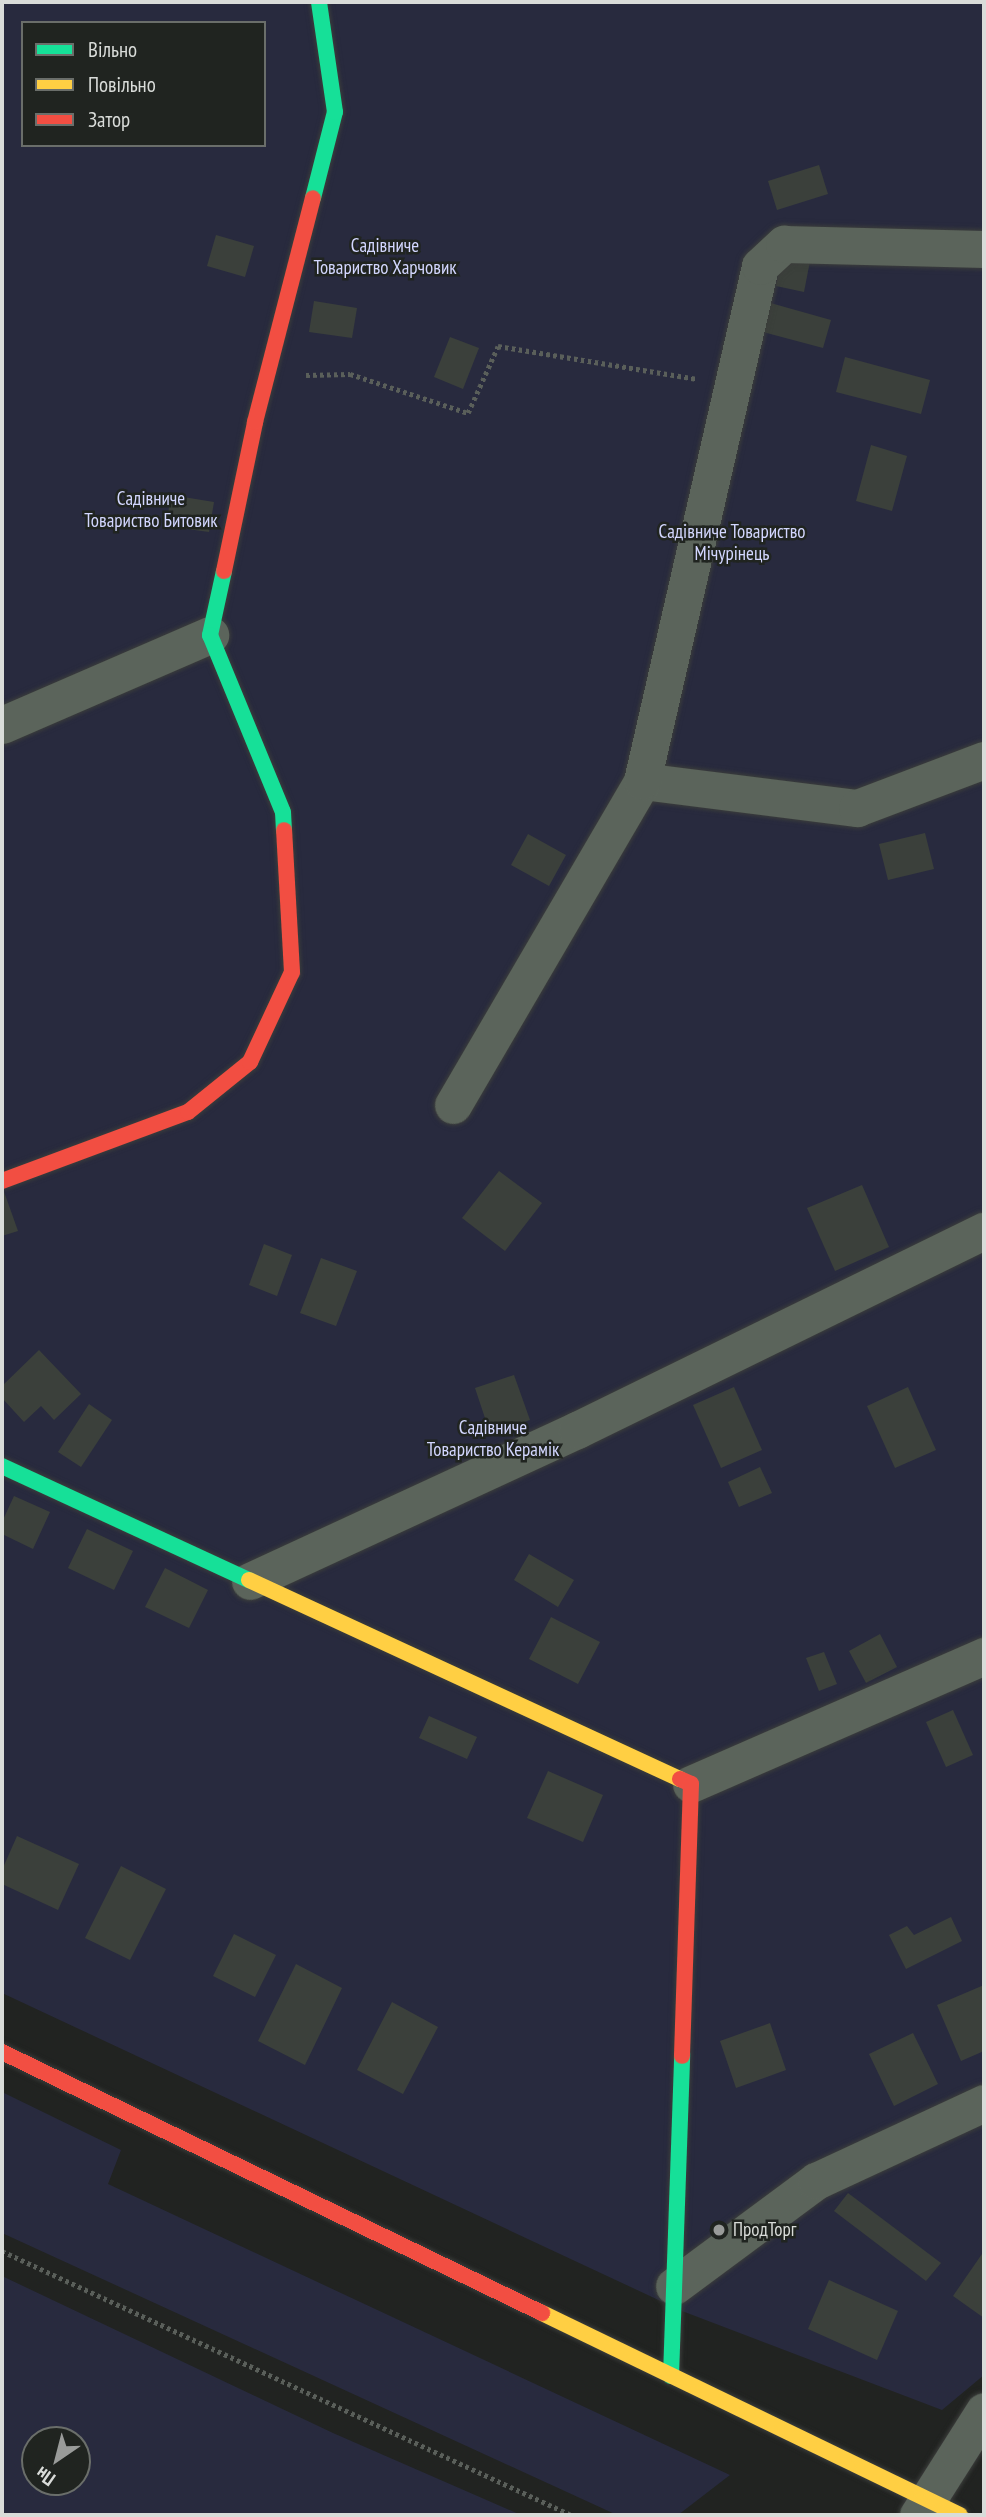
<!DOCTYPE html>
<meta charset="utf-8">
<style>
body{margin:0}
#map{position:relative;width:986px;height:2517px;overflow:hidden;background:#212321;font-family:"PT Sans Narrow",sans-serif}
div>[style]{position:absolute}
.green>*{inset:0;background:#282a3e}
.building>*{inset:0;background:#3b403b}
.path>*{height:4.5px;margin-top:-2.25px;transform-origin:0;background:repeating-linear-gradient(90deg,#5a5f5a 0 3.5px,transparent 0 7px)}
.roads{filter:drop-shadow(0 0 2px #3b3d3b) drop-shadow(0 0 2px #3b3d3b)}
.street>*{height:37px;margin:-18.5px;padding:0 18.5px;transform-origin:18.5px;border-radius:18.5px;background:#5b645b}
.fast>*{height:16px;margin:-8px;padding:0 8px;transform-origin:8px;border-radius:8px;background:#16e098}
.slow>*{height:16px;margin:-8px;padding:0 8px;transform-origin:8px;border-radius:8px;background:#ffcf43}
.jam>*{height:16px;margin:-8px;padding:0 8px;transform-origin:8px;border-radius:8px;background:#f24e42}
.dots>*{width:19px;height:19px;translate:-50% -50%;box-sizing:border-box;border:4px solid #202420;border-radius:50%}
span{translate:-50% -50%;white-space:nowrap;text-align:center;line-height:1.15;-webkit-text-stroke:5px #202420;paint-order:stroke}
.park-label{font-size:19px;color:#d3d7ff}
.poi-label{font-size:19px;color:#d9dcd9}
.left{translate:0 -50%;text-align:left}
.frame{position:absolute;inset:0;border:4px solid #d9dcd9;pointer-events:none}
.legend{position:absolute;left:21px;top:21px;width:245px;height:126px;box-sizing:border-box;background:#202420;border:2px solid #6a6e6a;margin:0;padding:9px 12px;list-style:none;font-size:21px;color:#d9dcd9}
.legend li{display:flex;align-items:center;gap:14px;height:35px}
.legend b{width:35px;border:2px solid #6a6e6a}
.north{position:absolute;left:21px;top:2426px;width:70px;height:70px;box-sizing:border-box;background:#202420;border:2px solid #6a6e6a;border-radius:50%;rotate:215deg;font-size:19px;font-weight:700;line-height:28px;text-align:center;color:#d9dcd9}
.north::after{content:'';display:block;margin:auto;width:24px;height:32px;background:#999b99;clip-path:polygon(50% 0,100% 100%,50% 72%,0 100%)}
</style>
<div id="map">
<div class="green">
<i style="clip-path:polygon(evenodd,2px 2px,984px 2px,984px 2375px,942px 2410px,682px 2311px,2px 1993px,2px 2px,23px 23px,264px 23px,264px 145px,23px 145px,23px 23px)"></i>
<i style="clip-path:polygon(2px 2092px,121px 2150px,108px 2184px,730px 2475px,678px 2515px,617px 2515px,2px 2233px)"></i>
<i style="clip-path:polygon(evenodd,2px 2276px,333px 2433px,521px 2515px,2px 2515px,2px 2276px,35px 2440px,77px 2440px,77px 2482px,35px 2482px,35px 2440px)"></i>
</div>
<div class="building">
<i style="clip-path:polygon(819px 165px,828px 194px,777px 210px,768px 181px)"></i>
<i style="clip-path:polygon(216px 235px,254px 246px,245px 277px,207px 266px)"></i>
<i style="clip-path:polygon(783px 250px,811px 256px,804px 292px,776px 286px)"></i>
<i style="clip-path:polygon(314px 301px,357px 308px,352px 338px,309px 332px)"></i>
<i style="clip-path:polygon(767px 302px,831px 320px,823px 348px,759px 331px)"></i>
<i style="clip-path:polygon(450px 337px,479px 348px,463px 389px,434px 377px)"></i>
<i style="clip-path:polygon(845px 357px,930px 380px,921px 414px,836px 392px)"></i>
<i style="clip-path:polygon(871px 445px,907px 456px,892px 511px,856px 501px)"></i>
<i style="clip-path:polygon(171px 495px,214px 502px,209px 532px,166px 526px)"></i>
<i style="clip-path:polygon(925px 833px,934px 869px,888px 880px,879px 844px)"></i>
<i style="clip-path:polygon(528px 834px,566px 855px,549px 886px,511px 865px)"></i>
<i style="clip-path:polygon(499px 1171px,542px 1203px,505px 1251px,462px 1218px)"></i>
<i style="clip-path:polygon(862px 1185px,889px 1247px,835px 1271px,807px 1208px)"></i>
<i style="clip-path:polygon(2px 1186px,18px 1231px,2px 1236px)"></i>
<i style="clip-path:polygon(264px 1244px,292px 1255px,277px 1296px,249px 1285px)"></i>
<i style="clip-path:polygon(321px 1258px,357px 1271px,336px 1326px,300px 1313px)"></i>
<i style="clip-path:polygon(39px 1350px,81px 1394px,54px 1420px,41px 1406px,24px 1422px,2px 1398px,2px 1386px)"></i>
<i style="clip-path:polygon(514px 1375px,530px 1420px,490px 1433px,475px 1388px)"></i>
<i style="clip-path:polygon(734px 1387px,762px 1450px,721px 1468px,693px 1405px)"></i>
<i style="clip-path:polygon(908px 1387px,936px 1450px,895px 1468px,867px 1406px)"></i>
<i style="clip-path:polygon(89px 1404px,112px 1420px,81px 1467px,58px 1452px)"></i>
<i style="clip-path:polygon(760px 1467px,772px 1493px,739px 1507px,728px 1482px)"></i>
<i style="clip-path:polygon(14px 1496px,50px 1512px,33px 1549px,2px 1534px,2px 1522px)"></i>
<i style="clip-path:polygon(87px 1529px,133px 1551px,114px 1590px,68px 1568px)"></i>
<i style="clip-path:polygon(529px 1554px,574px 1580px,558px 1607px,514px 1580px)"></i>
<i style="clip-path:polygon(165px 1568px,208px 1590px,189px 1628px,145px 1607px)"></i>
<i style="clip-path:polygon(551px 1617px,600px 1642px,578px 1684px,529px 1659px)"></i>
<i style="clip-path:polygon(880px 1634px,897px 1667px,866px 1683px,849px 1651px)"></i>
<i style="clip-path:polygon(824px 1652px,837px 1684px,819px 1691px,806px 1658px)"></i>
<i style="clip-path:polygon(953px 1710px,973px 1755px,946px 1767px,926px 1722px)"></i>
<i style="clip-path:polygon(429px 1716px,477px 1737px,467px 1759px,419px 1738px)"></i>
<i style="clip-path:polygon(548px 1771px,603px 1795px,583px 1842px,527px 1818px)"></i>
<i style="clip-path:polygon(17px 1836px,79px 1864px,58px 1910px,2px 1884px,2px 1870px)"></i>
<i style="clip-path:polygon(121px 1866px,166px 1889px,130px 1960px,85px 1938px)"></i>
<i style="clip-path:polygon(951px 1917px,962px 1941px,906px 1969px,889px 1935px,907px 1926px,914px 1935px)"></i>
<i style="clip-path:polygon(234px 1934px,276px 1955px,255px 1997px,213px 1976px)"></i>
<i style="clip-path:polygon(296px 1964px,342px 1988px,305px 2065px,258px 2041px)"></i>
<i style="clip-path:polygon(984px 1985px,984px 2051px,961px 2061px,937px 2005px)"></i>
<i style="clip-path:polygon(392px 2002px,438px 2027px,403px 2094px,357px 2070px)"></i>
<i style="clip-path:polygon(770px 2023px,786px 2070px,736px 2088px,720px 2041px)"></i>
<i style="clip-path:polygon(913px 2033px,938px 2084px,894px 2106px,869px 2054px)"></i>
<i style="clip-path:polygon(848px 2193px,941px 2263px,926px 2281px,834px 2211px)"></i>
<i style="clip-path:polygon(984px 2251px,984px 2318px,953px 2296px)"></i>
<i style="clip-path:polygon(829px 2280px,898px 2311px,877px 2360px,808px 2329px)"></i>
</div>
<div class="path">
<i style="left:306px;top:375px;width:44px;rotate:-1.3deg"></i>
<i style="left:350px;top:374px;width:124px;rotate:18.3deg"></i>
<i style="left:468px;top:413px;width:73px;rotate:-65.9deg"></i>
<i style="left:498px;top:346px;width:202px;rotate:9.4deg"></i>
<i style="left:2px;top:2251px;width:627px;rotate:24.89deg"></i>
</div>
<div class="roads">
<div class="street">
<i style="left:2px;top:725px;width:227px;rotate:-23.4deg"></i>
<i style="left:642px;top:781px;width:217px;rotate:7.2deg"></i>
<i style="left:857px;top:808px;width:136px;rotate:-20.7deg"></i>
<i style="left:453px;top:1105px;width:375px;rotate:-59.7deg"></i>
<i style="left:642px;top:781px;width:528px;rotate:-77.09deg"></i>
<i style="left:760px;top:266px;width:33px;rotate:-43deg"></i>
<i style="left:784px;top:244px;width:200px;rotate:1.4deg"></i>
<i style="left:250px;top:1581px;width:360px;rotate:-24.8deg"></i>
<i style="left:577px;top:1430px;width:453px;rotate:-26.1deg"></i>
<i style="left:691px;top:1784px;width:320px;rotate:-23.6deg"></i>
<i style="left:674px;top:2286px;width:177px;rotate:-36.5deg"></i>
<i style="left:816px;top:2181px;width:185px;rotate:-24.9deg"></i>
<i style="left:918px;top:2515px;width:123px;rotate:-57.6deg"></i>
</div>
<div class="fast">
<i style="left:313px;top:198px;width:89px;rotate:-75.7deg"></i>
<i style="left:335px;top:112px;width:111px;rotate:-98.3deg"></i>
<i style="left:224px;top:571px;width:66px;rotate:102.3deg"></i>
<i style="left:210px;top:635px;width:191px;rotate:67.6deg"></i>
<i style="left:283px;top:812px;width:18px;rotate:87deg"></i>
<i style="left:2px;top:1466px;width:272px;rotate:24.8deg"></i>
<i style="left:671px;top:2376px;width:320px;rotate:-88deg"></i>
</div>
<div class="slow">
<i style="left:249px;top:1580px;width:475px;rotate:24.8deg"></i>
<i style="left:542px;top:2313px;width:464px;rotate:25.8deg"></i>
</div>
<div class="jam">
<i style="left:224px;top:571px;width:152px;rotate:-78.2deg"></i>
<i style="left:255px;top:422px;width:231px;rotate:-75.5deg"></i>
<i style="left:2px;top:1181px;width:198px;rotate:-20.4deg"></i>
<i style="left:188px;top:1112px;width:80px;rotate:-38.9deg"></i>
<i style="left:250px;top:1062px;width:99px;rotate:-65deg"></i>
<i style="left:292px;top:972px;width:142px;rotate:-93.2deg"></i>
<i style="left:680px;top:1779px;width:12px;rotate:24deg"></i>
<i style="left:691px;top:1784px;width:272px;rotate:91.9deg"></i>
<i style="left:2px;top:2052px;width:600px;rotate:25.8deg"></i>
</div>
</div>
<div class="dots">
<i style="left:719px;top:2230px;background:#999b99"></i>
</div>
<div class="park-label">
<span style="left:385px;top:257px">Садівниче<br>Товариство Харчовик</span>
<span style="left:151px;top:510px">Садівниче<br>Товариство Битовик</span>
<span style="left:732px;top:543px">Садівниче Товариство<br>Мічурінець</span>
<span style="left:493px;top:1439px">Садівниче<br>Товариство Керамік</span>
</div>
<div class="poi-label">
<span class="left" style="left:733px;top:2230px">ПродТорг</span>
</div>
<div class="frame"></div>
<ul class="legend">
<li><b style="height:9px;background:#16e098"></b>Вільно</li>
<li><b style="height:9px;background:#ffcf43"></b>Повільно</li>
<li><b style="height:9px;background:#f24e42"></b>Затор</li>
</ul>
<div class="north">Пн</div>
</div>
